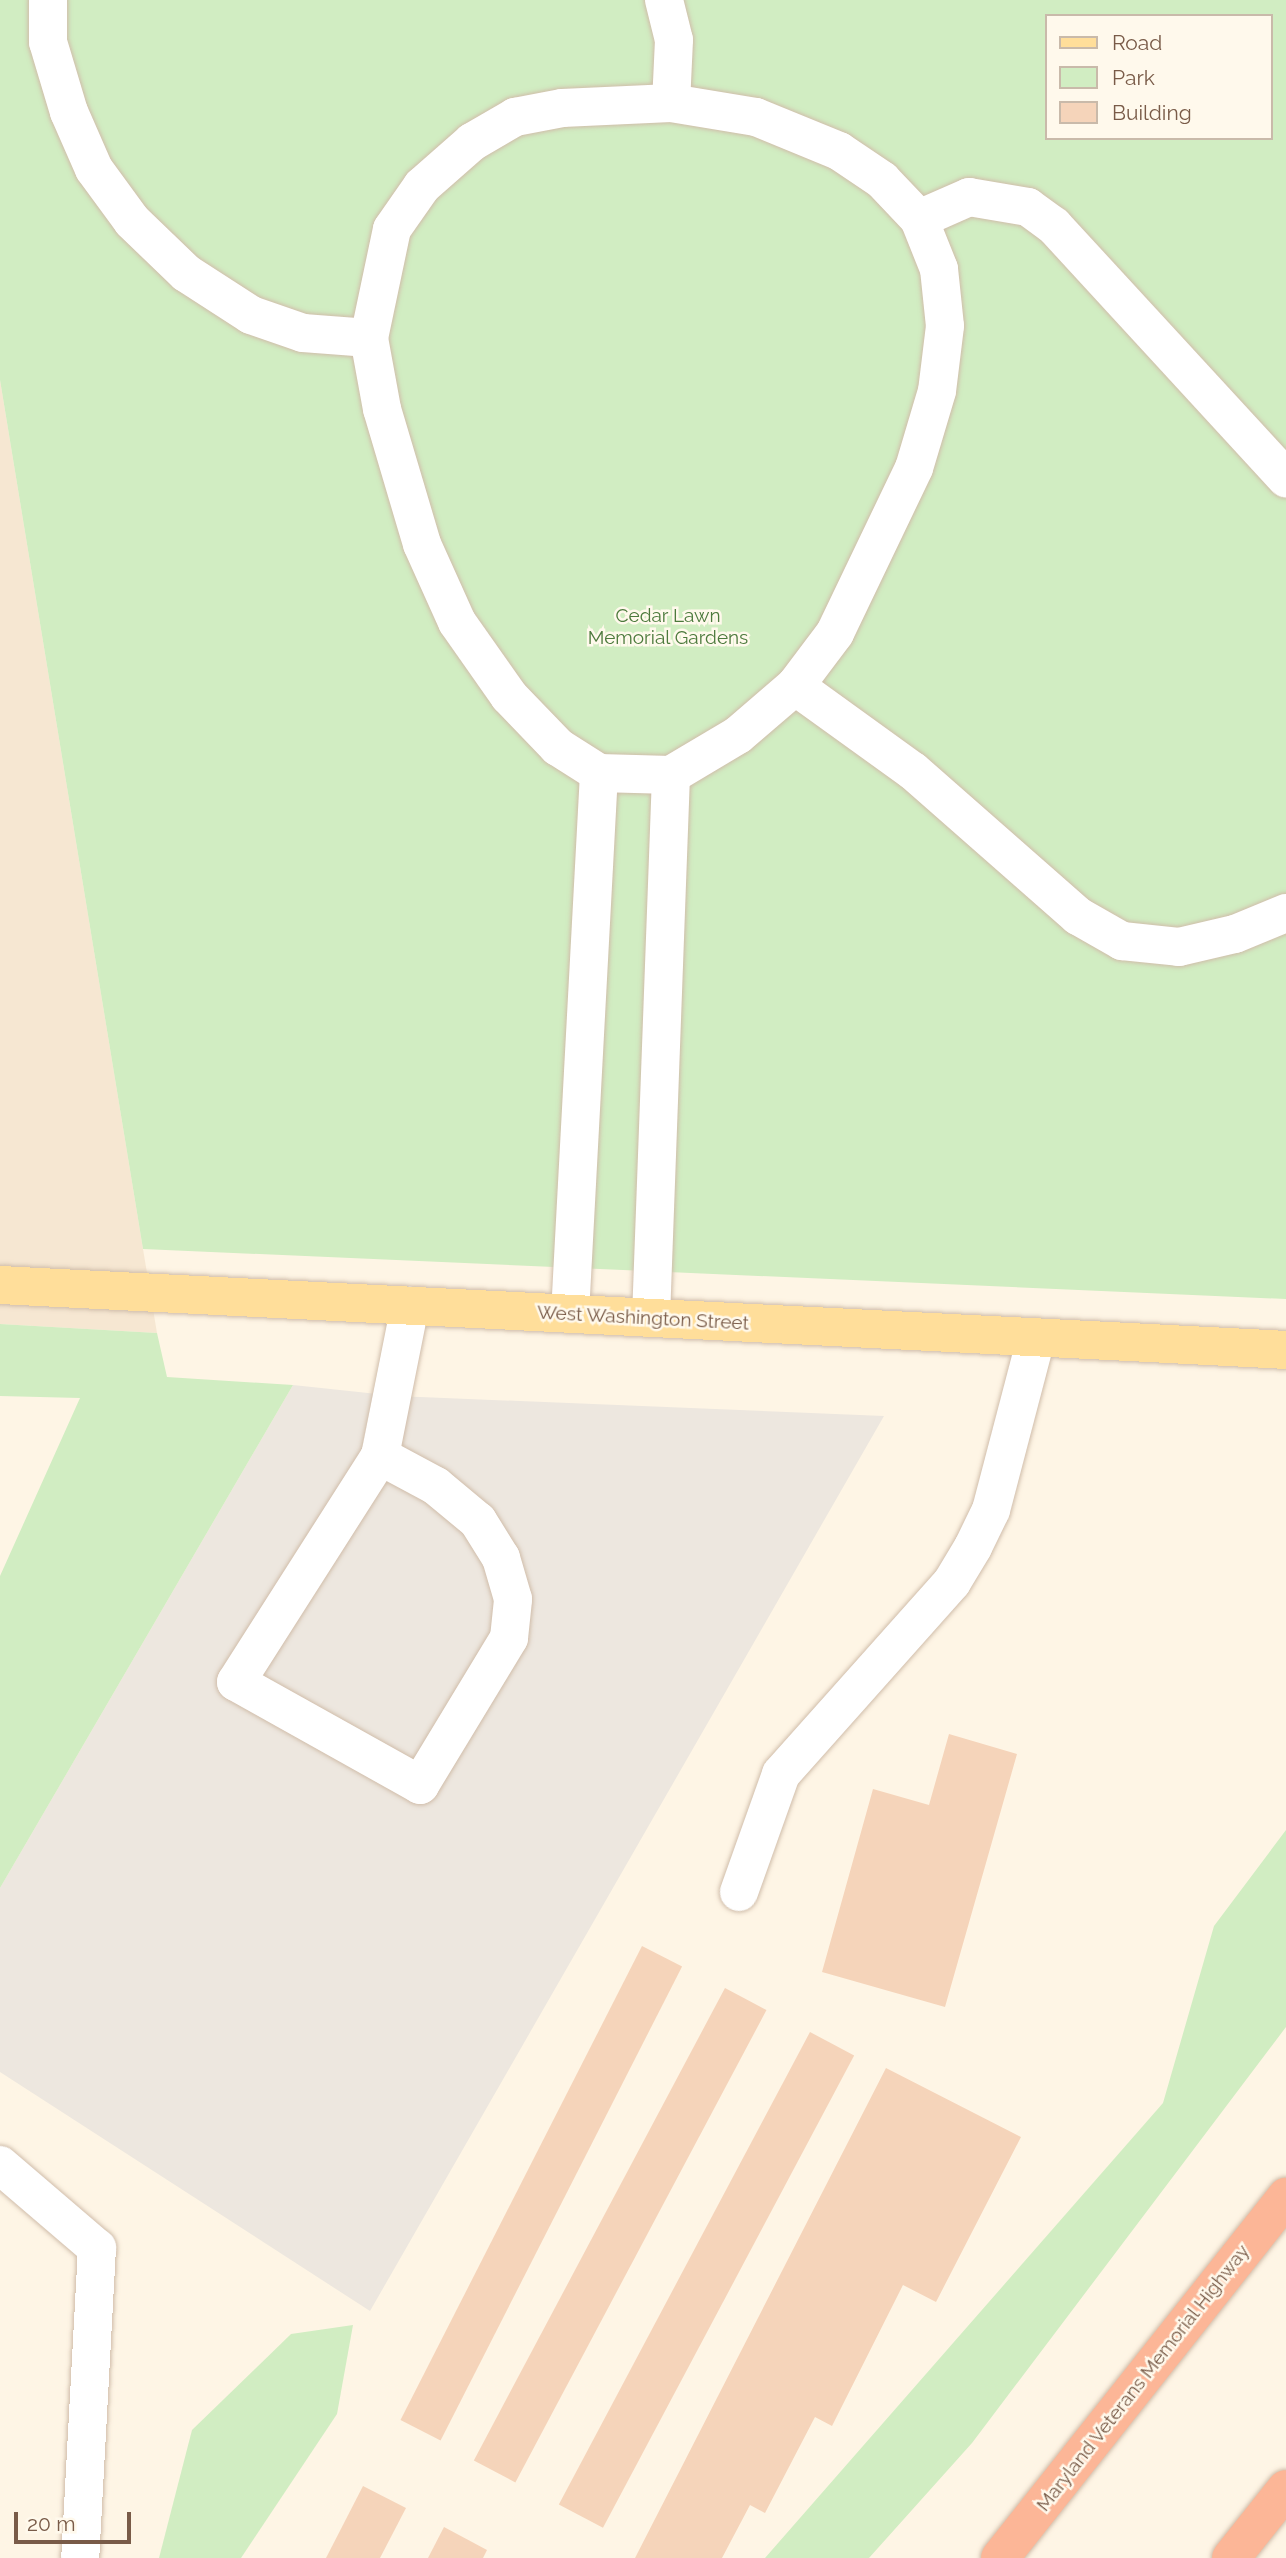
<!DOCTYPE html>
<style>
body{margin:0}
#map{position:relative;width:1286px;height:2558px;overflow:hidden;background:#fef5e5;font-family:Raleway,sans-serif}
div>[style]{position:absolute}
[style*='--x']{left:calc(var(--x)*1px);top:calc(var(--y)*1px);width:calc(var(--w)*1px);rotate:calc(var(--a)*1deg)}
.residential>*{inset:0;background:#f6e7d2}
.industrial>*{inset:0;background:#ede7df}
.green>*{inset:0;background:#d1edc2}
.building>*{inset:0;background:#f5d4ba;transform-origin:0 0}
.roads{filter:drop-shadow(0 0 2px #d0bdaa) drop-shadow(0 0 2px #d0bdaa)}
.minor>*{height:38px;margin:-19px;padding:0 19px;transform-origin:19px;border-radius:19px;background:#fff}
.major>*{height:38px;margin:-19px;padding:0 19px;transform-origin:19px;border-radius:19px;background:#ffde9a}
.highway>*{height:38px;margin:-19px;padding:0 19px;transform-origin:19px;border-radius:19px;background:#fcb697}
span{translate:-50% -50%;white-space:nowrap;text-align:center;line-height:1.15;-webkit-text-stroke:5px #fff9ec;paint-order:stroke}
.park-label{font-size:19px;color:#4c7a3c}
.street-label{font-size:19px;color:#795b48}
.legend{position:absolute;left:1045px;top:14px;width:228px;height:126px;box-sizing:border-box;background:#fff9ec;border:2px solid #c9baaa;margin:0;padding:9px 12px;list-style:none;font-size:21px;color:#795b48}
.legend li{display:flex;align-items:center;gap:14px;height:35px}
.legend b{width:35px;border:2px solid #c9baaa}
.scale{position:absolute;left:14px;top:2512px;width:117px;height:32px;box-sizing:border-box;border:4px solid #795b48;border-top:0;padding-left:9px;font-size:21px;line-height:24px;white-space:nowrap;color:#795b48;-webkit-text-stroke:5px #fff9ec;paint-order:stroke}
</style>
<div id="map">
<div class="residential">
<div style="clip-path:polygon(0 380px,143px 1249px,157px 1333px,0 1324px)"></div>
</div>
<div class="industrial">
<div style="clip-path:polygon(293px 1385px,396px 1396px,884px 1416px,370px 2311px,0 2072px,0 1888px)"></div>
</div>
<div class="green">
<div style="clip-path:polygon(evenodd,0 0,1286px 0,1286px 1299px,143px 1249px,0 380px,0 0,1046px 16px,1270px 16px,1270px 138px,1046px 138px,1046px 16px)"></div>
<div style="clip-path:polygon(0 1324px,157px 1333px,167px 1377px,293px 1385px,0 1888px,0 1576px,80px 1398px,0 1396px)"></div>
<div style="clip-path:polygon(1286px 1830px,1286px 2027px,972px 2443px,869px 2558px,765px 2558px,1163px 2103px,1214px 1926px)"></div>
<div style="clip-path:polygon(353px 2325px,337px 2414px,241px 2558px,159px 2558px,192px 2430px,291px 2334px)"></div>
</div>
<div class="building">
<div style="clip-path:polygon(949px 1734px,1017px 1754px,945px 2007px,822px 1972px,873px 1789px,929px 1805px)"></div>
<div style="left:642px;top:1946px;width:45px;height:532px;rotate:27deg"></div>
<div style="left:725px;top:1988px;width:47px;height:535px;rotate:28deg"></div>
<div style="left:810px;top:2032px;width:50px;height:535px;rotate:28deg"></div>
<div style="clip-path:polygon(886px 2068px,1021px 2137px,936px 2302px,903px 2285px,832px 2426px,815px 2417px,765px 2513px,750px 2505px,722px 2558px,635px 2558px)"></div>
<div style="clip-path:polygon(363px 2486px,406px 2508px,380px 2558px,326px 2558px)"></div>
<div style="clip-path:polygon(444px 2527px,487px 2550px,483px 2558px,428px 2558px)"></div>
</div>
<div class="roads">
<div class="minor">
<div style="--x:48;--y:0;--w:42;--a:90"></div>
<div style="--x:48;--y:42;--w:73;--a:73.3"></div>
<div style="--x:69;--y:112;--w:62;--a:66.3"></div>
<div style="--x:94;--y:169;--w:64;--a:53.8"></div>
<div style="--x:132;--y:221;--w:75;--a:43.9"></div>
<div style="--x:186;--y:273;--w:77;--a:32.9"></div>
<div style="--x:251;--y:315;--w:55;--a:19.1"></div>
<div style="--x:303;--y:333;--w:66;--a:4.3"></div>
<div style="--x:664;--y:0;--w:41;--a:76"></div>
<div style="--x:674;--y:40;--w:63;--a:92.7"></div>
<div style="--x:671;--y:103;--w:86;--a:9.4"></div>
<div style="--x:756;--y:117;--w:90;--a:22.3"></div>
<div style="--x:839;--y:151;--w:52;--a:34"></div>
<div style="--x:882;--y:180;--w:54;--a:46.5"></div>
<div style="--x:919;--y:219;--w:54;--a:68.2"></div>
<div style="--x:939;--y:269;--w:57;--a:84"></div>
<div style="--x:945;--y:326;--w:65;--a:97"></div>
<div style="--x:937;--y:391;--w:80;--a:106.6"></div>
<div style="--x:914;--y:468;--w:183;--a:115.6"></div>
<div style="--x:835;--y:633;--w:66;--a:127"></div>
<div style="--x:795;--y:686;--w:75;--a:139.3"></div>
<div style="--x:738;--y:735;--w:78;--a:149.2"></div>
<div style="--x:671;--y:775;--w:72;--a:-178.4"></div>
<div style="--x:599;--y:773;--w:49;--a:-147.6"></div>
<div style="--x:558;--y:747;--w:71;--a:-133.9"></div>
<div style="--x:509;--y:696;--w:90;--a:-125.1"></div>
<div style="--x:457;--y:622;--w:85;--a:-114.2"></div>
<div style="--x:422;--y:544;--w:141;--a:-106.5"></div>
<div style="--x:382;--y:409;--w:72;--a:-100.4"></div>
<div style="--x:369;--y:338;--w:111;--a:-78.1"></div>
<div style="--x:392;--y:229;--w:52;--a:-55.1"></div>
<div style="--x:422;--y:186;--w:67;--a:-41.3"></div>
<div style="--x:472;--y:142;--w:50;--a:-30.2"></div>
<div style="--x:515;--y:117;--w:48;--a:-10.8"></div>
<div style="--x:562;--y:108;--w:109;--a:-2.6"></div>
<div style="--x:919;--y:219;--w:55;--a:-23.7"></div>
<div style="--x:969;--y:197;--w:60;--a:9.6"></div>
<div style="--x:1028;--y:207;--w:32;--a:36"></div>
<div style="--x:1054;--y:226;--w:343;--a:47.4"></div>
<div style="--x:795;--y:686;--w:145;--a:35.8"></div>
<div style="--x:913;--y:771;--w:220;--a:41.3"></div>
<div style="--x:1078;--y:916;--w:51;--a:29.6"></div>
<div style="--x:1122;--y:941;--w:57;--a:6"></div>
<div style="--x:1179;--y:947;--w:57;--a:-13.1"></div>
<div style="--x:1235;--y:934;--w:55;--a:-22.4"></div>
<div style="--x:570;--y:1314;--w:542;--a:-86.93"></div>
<div style="--x:651;--y:1318;--w:543;--a:-87.89"></div>
<div style="--x:380;--y:1456;--w:268;--a:122.5"></div>
<div style="--x:236;--y:1682;--w:211;--a:29.2"></div>
<div style="--x:420;--y:1785;--w:172;--a:-58.8"></div>
<div style="--x:509;--y:1638;--w:39;--a:-84"></div>
<div style="--x:513;--y:1599;--w:43;--a:-106.3"></div>
<div style="--x:501;--y:1558;--w:44;--a:-121.9"></div>
<div style="--x:478;--y:1521;--w:55;--a:-140.2"></div>
<div style="--x:436;--y:1486;--w:64;--a:-151.8"></div>
<div style="--x:380;--y:1456;--w:153;--a:-78.7"></div>
<div style="--x:739;--y:1892;--w:125;--a:-70.4"></div>
<div style="--x:781;--y:1774;--w:257;--a:-48.3"></div>
<div style="--x:952;--y:1582;--w:41;--a:-59"></div>
<div style="--x:973;--y:1547;--w:41;--a:-64.1"></div>
<div style="--x:991;--y:1510;--w:178;--a:-75.3"></div>
<div style="--x:0;--y:2165;--w:128;--a:40.6"></div>
<div style="--x:97;--y:2248;--w:310;--a:93.1"></div>
</div>
<div class="major">
<div style="--x:0;--y:1285;--w:1288;--a:2.89"></div>
</div>
<div class="highway">
<div style="--x:1000;--y:2558;--w:461;--a:-51.6"></div>
<div style="--x:1231;--y:2558;--w:88;--a:-51.4"></div>
</div>
</div>
<div class="park-label">
<span style="left:668px;top:627px">Cedar Lawn<br>Memorial Gardens</span>
</div>
<div class="street-label">
<span style="left:643px;top:1318px;rotate:3deg">West Washington Street</span>
<span style="left:1143px;top:2378px;rotate:-52deg">Maryland Veterans Memorial Highway</span>
</div>
<ul class="legend">
<li><b style="height:9px;background:#ffde9a"></b>Road</li>
<li><b style="height:19px;background:#d1edc2"></b>Park</li>
<li><b style="height:19px;background:#f5d4ba"></b>Building</li>
</ul>
<div class="scale">20 m</div>
</div>
